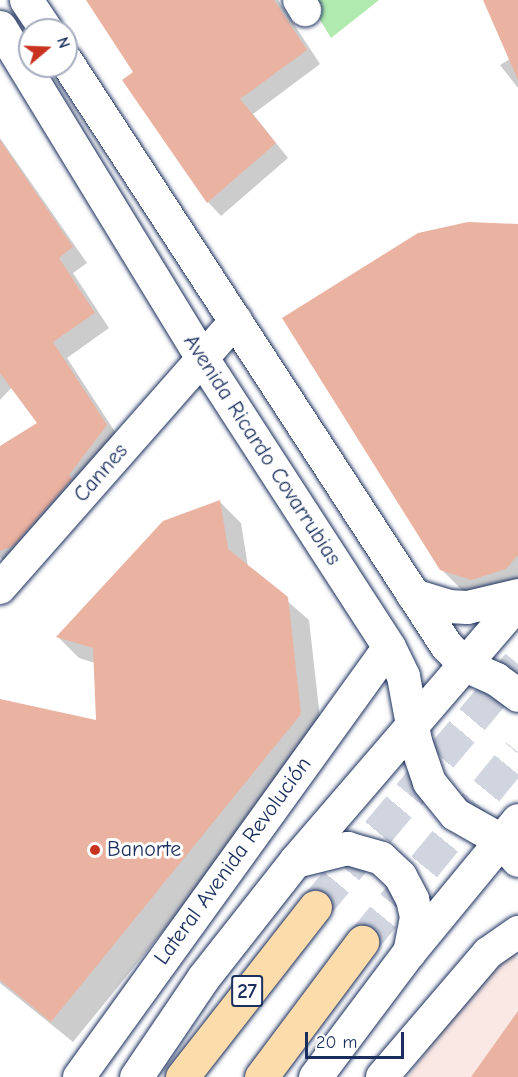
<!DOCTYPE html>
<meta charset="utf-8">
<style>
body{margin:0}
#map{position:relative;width:518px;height:1077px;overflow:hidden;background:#fff;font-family:"Comic Neue",sans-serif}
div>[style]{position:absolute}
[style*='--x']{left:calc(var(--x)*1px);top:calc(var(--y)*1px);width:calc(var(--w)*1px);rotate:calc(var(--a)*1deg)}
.built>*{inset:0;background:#f9e8e3}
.green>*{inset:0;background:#b0eaae}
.shadow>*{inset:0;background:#0003}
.building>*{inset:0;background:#eab2a1}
.primary-tunnel>*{height:33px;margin-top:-16.5px;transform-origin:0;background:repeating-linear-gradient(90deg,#d1d5df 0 33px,transparent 0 49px)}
.roads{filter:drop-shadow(0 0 2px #1b2f5e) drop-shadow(0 0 2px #1b2f5e)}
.street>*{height:32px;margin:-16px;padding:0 16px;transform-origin:16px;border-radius:16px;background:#fff}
.secondary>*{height:33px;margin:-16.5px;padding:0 16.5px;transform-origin:16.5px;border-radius:16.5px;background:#fff}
.primary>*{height:33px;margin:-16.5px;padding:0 16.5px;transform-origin:16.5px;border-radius:16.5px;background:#fddcac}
.dots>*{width:16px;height:16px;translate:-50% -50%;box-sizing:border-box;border:3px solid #fff;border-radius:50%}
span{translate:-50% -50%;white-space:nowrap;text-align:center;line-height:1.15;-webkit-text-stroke:6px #fff;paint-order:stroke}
.shield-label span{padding:2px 4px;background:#fff;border:2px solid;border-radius:4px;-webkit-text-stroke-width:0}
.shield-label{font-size:21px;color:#1b2f5e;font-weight:700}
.street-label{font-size:22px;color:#1b2f5e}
.poi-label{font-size:22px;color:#1b2f5e}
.left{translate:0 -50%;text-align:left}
.north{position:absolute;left:18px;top:18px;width:60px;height:60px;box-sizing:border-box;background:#fff;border:2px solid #a4acbf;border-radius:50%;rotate:71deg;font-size:16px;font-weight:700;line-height:24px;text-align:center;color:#1b2f5e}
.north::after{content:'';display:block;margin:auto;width:21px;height:27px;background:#c8321e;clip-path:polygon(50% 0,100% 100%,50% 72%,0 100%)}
.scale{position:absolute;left:305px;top:1032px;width:99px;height:27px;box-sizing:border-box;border:3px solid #1b2f5e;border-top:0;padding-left:8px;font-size:18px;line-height:21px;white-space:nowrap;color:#1b2f5e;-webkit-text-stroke:4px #fff;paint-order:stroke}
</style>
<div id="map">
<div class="built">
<div style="clip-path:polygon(503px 944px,518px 959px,518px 1077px,408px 1077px)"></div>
</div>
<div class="green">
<div style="clip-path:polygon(308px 0,379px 0,331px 38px)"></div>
</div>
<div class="shadow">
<div style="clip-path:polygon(88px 0,278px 0,320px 64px,253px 114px,288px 158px,221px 216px,208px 202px,135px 72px)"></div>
<div style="clip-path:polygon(484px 0,518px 0,518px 88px,500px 65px,510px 59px)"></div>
<div style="clip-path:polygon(0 138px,87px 263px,73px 273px,109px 328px,67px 358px,121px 441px,6px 563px,0 557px,0 448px,39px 424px,12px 387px,0 400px)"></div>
<div style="clip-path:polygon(518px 226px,518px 593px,464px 592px,442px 570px)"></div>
<div style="clip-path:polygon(219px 501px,241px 523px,248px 567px,309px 620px,322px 736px,73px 1042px,0 983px,0 701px,97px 722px,95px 663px,79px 658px,58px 637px)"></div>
</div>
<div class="building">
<div style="clip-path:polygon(86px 0,274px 0,307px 50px,240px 99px,276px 143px,207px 203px,122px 80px,133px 72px)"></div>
<div style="clip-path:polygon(483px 0,518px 0,518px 80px)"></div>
<div style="clip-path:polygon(0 140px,73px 247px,59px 258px,95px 313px,53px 342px,107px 425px,69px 475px,72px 479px,13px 546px,0 551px,0 446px,37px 423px,0 373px)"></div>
<div style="clip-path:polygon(468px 222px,518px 224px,518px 555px,506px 569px,471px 580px,440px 570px,282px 318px,418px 233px)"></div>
<div style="clip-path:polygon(220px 500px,228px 549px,288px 597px,301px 714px,51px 1022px,0 980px,0 699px,96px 720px,93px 648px,56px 637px,163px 521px)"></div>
<div style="clip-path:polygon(518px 1011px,518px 1077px,471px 1077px)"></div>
</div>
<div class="primary-tunnel">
<div style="--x:315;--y:907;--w:317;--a:-50.1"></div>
<div style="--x:362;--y:942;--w:246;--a:-50.6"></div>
</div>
<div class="roads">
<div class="street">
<div style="--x:299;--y:0;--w:12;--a:59"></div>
<div style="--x:0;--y:588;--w:357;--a:-48.6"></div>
<div style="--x:499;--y:839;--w:29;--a:49"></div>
<div style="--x:79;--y:1077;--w:530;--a:-54.21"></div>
<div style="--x:382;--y:1077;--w:163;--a:-49.5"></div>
<div style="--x:488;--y:953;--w:37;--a:-35"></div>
</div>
<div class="secondary">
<div style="--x:26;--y:0;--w:36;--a:56"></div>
<div style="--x:0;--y:27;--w:388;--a:58.6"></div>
<div style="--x:202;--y:358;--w:344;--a:57.1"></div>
<div style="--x:389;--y:647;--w:32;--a:64"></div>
<div style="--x:403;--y:676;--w:66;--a:79.5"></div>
<div style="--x:415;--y:741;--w:43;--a:71.1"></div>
<div style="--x:429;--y:782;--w:41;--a:50.9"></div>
<div style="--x:455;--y:814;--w:51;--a:29.6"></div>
<div style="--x:66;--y:61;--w:697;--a:56.95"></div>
<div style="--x:446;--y:645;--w:28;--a:46"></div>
<div style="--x:465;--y:665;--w:34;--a:24"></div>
<div style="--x:496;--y:679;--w:27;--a:36"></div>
<div style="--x:413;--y:595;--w:37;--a:17"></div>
<div style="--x:448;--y:606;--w:19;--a:3"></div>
<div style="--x:467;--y:607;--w:52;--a:-13.2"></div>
<div style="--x:295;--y:861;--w:54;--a:-14"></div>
<div style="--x:347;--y:848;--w:35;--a:16"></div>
<div style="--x:381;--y:858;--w:26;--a:43"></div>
<div style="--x:400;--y:876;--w:26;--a:62"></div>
<div style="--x:412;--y:899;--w:18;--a:77"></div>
<div style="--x:416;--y:917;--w:36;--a:101"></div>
<div style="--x:136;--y:1077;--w:120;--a:-55.9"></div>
<div style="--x:203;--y:978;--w:149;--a:-51.8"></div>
<div style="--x:295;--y:861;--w:342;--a:-49.3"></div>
<div style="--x:315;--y:1077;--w:156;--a:-53.1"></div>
<div style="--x:409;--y:952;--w:171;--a:-50.5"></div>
</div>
<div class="primary">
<div style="--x:182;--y:1077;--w:216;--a:-52"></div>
<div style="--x:261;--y:1077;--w:169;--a:-53.2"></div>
</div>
</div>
<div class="dots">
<div style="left:95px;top:850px;background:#c8321e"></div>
</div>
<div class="shield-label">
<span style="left:247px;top:991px">27</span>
</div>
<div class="street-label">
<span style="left:262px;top:450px;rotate:57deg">Avenida Ricardo Covarrubias</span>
<span style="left:101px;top:473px;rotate:-49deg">Cannes</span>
<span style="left:233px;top:861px;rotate:-54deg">Lateral Avenida Revolución</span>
</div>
<div class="poi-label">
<span class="left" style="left:107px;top:850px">Banorte</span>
</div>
<div class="north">N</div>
<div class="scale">20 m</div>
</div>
